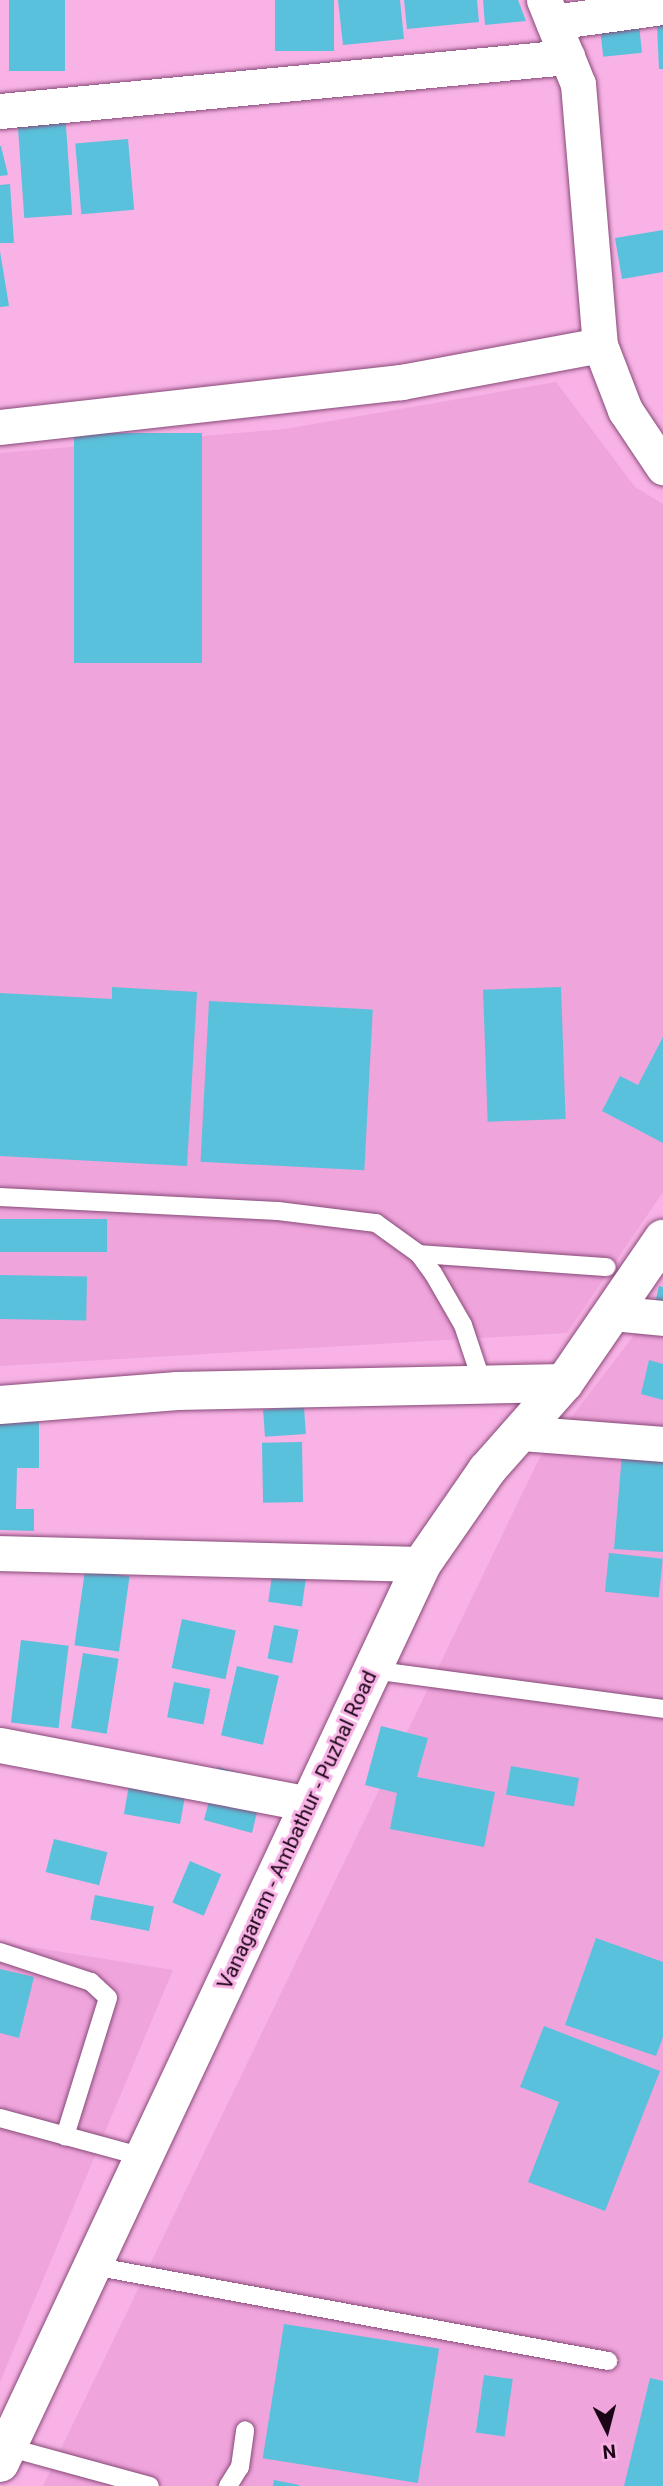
<!DOCTYPE html>
<style>
body{margin:0}
#map{position:relative;width:663px;height:2486px;overflow:hidden;background:#f8b2e5;font-family:Roboto,sans-serif}
div>[style]{position:absolute}
[style*='--x']{left:calc(var(--x)*1px);top:calc(var(--y)*1px);width:calc(var(--w)*1px);rotate:calc(var(--a)*1deg)}
.built>*{inset:0;background:#efa4db}
.building>*{inset:0;background:#59c1db;transform-origin:0 0}
.roads{filter:drop-shadow(0 0 2px #874a78) drop-shadow(0 0 2px #874a78)}
.lane>*{height:18px;margin:-9px;padding:0 9px;transform-origin:9px;border-radius:9px;background:#fff}
.street>*{height:35px;margin:-17.5px;padding:0 17.5px;transform-origin:17.5px;border-radius:17.5px;background:#fff}
.secondary>*{height:38px;margin:-19px;padding:0 19px;transform-origin:19px;border-radius:19px;background:#fff}
.primary>*{height:38px;margin:-19px;padding:0 19px;transform-origin:19px;border-radius:19px;background:#fff}
span{translate:-50% -50%;white-space:nowrap;text-align:center;line-height:1.15;-webkit-text-stroke:6px #f8b2e5;paint-order:stroke}
.street-label{font-size:21px;color:#1b0416}
.north{position:absolute;left:572px;top:2395px;width:70px;height:70px;-webkit-text-stroke:5px #f8b2e5;paint-order:stroke;rotate:174deg;font-size:19px;font-weight:700;line-height:28px;text-align:center;color:#1b0416}
.north::after{content:'';display:block;margin:auto;width:24px;height:32px;background:#1b0416;clip-path:polygon(50% 0,100% 100%,50% 72%,0 100%)}
</style>
<div id="map">
<div class="built">
<div style="clip-path:polygon(556px 382px,635px 487px,663px 504px,663px 1192px,567px 1333px,0 1366px,0 453px,285px 429px)"></div>
<div style="clip-path:polygon(663px 1297px,663px 2486px,43px 2486px,538px 1461px)"></div>
<div style="clip-path:polygon(0 1942px,173px 1970px,0 2382px)"></div>
</div>
<div class="building">
<div style="left:9px;top:0;width:56px;height:71px"></div>
<div style="left:275px;top:0;width:59px;height:51px"></div>
<div style="clip-path:polygon(338px 0,400px 0,404px 39px,343px 45px)"></div>
<div style="clip-path:polygon(404px 0,477px 0,479px 22px,407px 29px)"></div>
<div style="clip-path:polygon(483px 0,518px 0,526px 21px,485px 25px)"></div>
<div style="clip-path:polygon(663px 5px,663px 69px,659px 69px,656px 6px)"></div>
<div style="left:638px;top:15px;width:38px;height:39px;rotate:84deg"></div>
<div style="left:65px;top:112px;width:103px;height:48px;rotate:86deg"></div>
<div style="left:128px;top:139px;width:71px;height:53px;rotate:85deg"></div>
<div style="clip-path:polygon(0 146px,1px 146px,8px 175px,0 176px)"></div>
<div style="clip-path:polygon(10px 184px,14px 243px,0 243px,0 185px)"></div>
<div style="clip-path:polygon(663px 230px,663px 272px,622px 279px,615px 238px)"></div>
<div style="clip-path:polygon(0 251px,9px 306px,0 307px)"></div>
<div style="left:202px;top:433px;width:230px;height:128px;rotate:90deg"></div>
<div style="clip-path:polygon(112px 987px,197px 992px,187px 1166px,0 1156px,0 993px,112px 999px)"></div>
<div style="left:561px;top:987px;width:132px;height:78px;rotate:88deg"></div>
<div style="left:209px;top:1001px;width:164px;height:161px;rotate:3deg"></div>
<div style="clip-path:polygon(663px 1037px,663px 1143px,602px 1111px,620px 1076px,638px 1085px)"></div>
<div style="left:0;top:1219px;width:107px;height:33px"></div>
<div style="left:0;top:1275px;width:87px;height:44px;rotate:1deg"></div>
<div style="clip-path:polygon(659px 1286px,663px 1287px,663px 1319px,652px 1316px)"></div>
<div style="clip-path:polygon(649px 1360px,663px 1364px,663px 1400px,641px 1394px)"></div>
<div style="left:304px;top:1407px;width:27px;height:41px;rotate:86deg"></div>
<div style="clip-path:polygon(0 1422px,39px 1422px,39px 1468px,17px 1468px,16px 1509px,34px 1509px,34px 1531px,0 1530px)"></div>
<div style="left:302px;top:1442px;width:60px;height:40px;rotate:89deg"></div>
<div style="clip-path:polygon(623px 1443px,663px 1446px,663px 1552px,614px 1549px)"></div>
<div style="left:609px;top:1553px;width:54px;height:39px;rotate:6deg"></div>
<div style="left:273px;top:1568px;width:34px;height:34px;rotate:8deg"></div>
<div style="left:85px;top:1570px;width:45px;height:76px;rotate:8deg"></div>
<div style="left:182px;top:1619px;width:55px;height:50px;rotate:12deg"></div>
<div style="left:274px;top:1625px;width:25px;height:34px;rotate:11deg"></div>
<div style="left:21px;top:1640px;width:48px;height:83px;rotate:7deg"></div>
<div style="left:83px;top:1653px;width:36px;height:76px;rotate:9deg"></div>
<div style="left:237px;top:1666px;width:43px;height:71px;rotate:13deg"></div>
<div style="left:174px;top:1682px;width:37px;height:36px;rotate:11deg"></div>
<div style="clip-path:polygon(381px 1726px,428px 1738px,417px 1777px,495px 1792px,484px 1847px,390px 1829px,397px 1793px,365px 1785px)"></div>
<div style="left:134px;top:1757px;width:57px;height:58px;rotate:10deg"></div>
<div style="left:511px;top:1766px;width:69px;height:29px;rotate:10deg"></div>
<div style="clip-path:polygon(218px 1767px,246px 1775px,259px 1804px,252px 1833px,204px 1820px)"></div>
<div style="left:54px;top:1839px;width:55px;height:34px;rotate:14deg"></div>
<div style="left:190px;top:1861px;width:34px;height:45px;rotate:23deg"></div>
<div style="left:95px;top:1895px;width:60px;height:25px;rotate:11deg"></div>
<div style="clip-path:polygon(596px 1938px,663px 1962px,663px 2037px,656px 2056px,565px 2025px)"></div>
<div style="clip-path:polygon(0 1969px,34px 1977px,19px 2038px,0 2033px)"></div>
<div style="clip-path:polygon(544px 2026px,660px 2071px,605px 2211px,528px 2182px,559px 2102px,520px 2087px)"></div>
<div style="left:284px;top:2324px;width:157px;height:136px;rotate:9deg"></div>
<div style="left:484px;top:2375px;width:29px;height:58px;rotate:8deg"></div>
<div style="clip-path:polygon(650px 2378px,663px 2381px,663px 2486px,624px 2486px)"></div>
<div style="clip-path:polygon(274px 2480px,299px 2485px,299px 2486px,273px 2486px)"></div>
</div>
<div class="roads">
<div class="lane">
<div style="--x:0;--y:1197;--w:278;--a:2.9"></div>
<div style="--x:278;--y:1211;--w:99;--a:7"></div>
<div style="--x:376;--y:1223;--w:53;--a:35.8"></div>
<div style="--x:419;--y:1254;--w:24;--a:54"></div>
<div style="--x:433;--y:1273;--w:60;--a:60"></div>
<div style="--x:463;--y:1325;--w:63;--a:71.6"></div>
<div style="--x:419;--y:1254;--w:188;--a:4"></div>
<div style="--x:372;--y:1670;--w:294;--a:7.6"></div>
<div style="--x:0;--y:1952;--w:96;--a:18.2"></div>
<div style="--x:91;--y:1982;--w:23;--a:43"></div>
<div style="--x:108;--y:1998;--w:145;--a:107.3"></div>
<div style="--x:0;--y:2118;--w:149;--a:15.2"></div>
<div style="--x:93;--y:2266;--w:524;--a:10.45"></div>
<div style="--x:7;--y:2447;--w:148;--a:15.3"></div>
<div style="--x:228;--y:2486;--w:22;--a:-58"></div>
<div style="--x:240;--y:2467;--w:37;--a:-82"></div>
</div>
<div class="street">
<div style="--x:544;--y:0;--w:91;--a:68"></div>
<div style="--x:578;--y:84;--w:262;--a:85.2"></div>
<div style="--x:600;--y:345;--w:70;--a:69"></div>
<div style="--x:625;--y:410;--w:69;--a:56.3"></div>
<div style="--x:553;--y:22;--w:111;--a:-7.8"></div>
<div style="--x:0;--y:111;--w:570;--a:-5.44"></div>
<div style="--x:0;--y:427;--w:404;--a:-6.4"></div>
<div style="--x:401;--y:382;--w:202;--a:-10.5"></div>
<div style="--x:612;--y:1313;--w:51;--a:5.6"></div>
<div style="--x:520;--y:1433;--w:143;--a:4.4"></div>
<div style="--x:0;--y:1553;--w:422;--a:1.5"></div>
<div style="--x:0;--y:1745;--w:315;--a:10.8"></div>
</div>
<div class="secondary">
<div style="--x:0;--y:1405;--w:178;--a:-4.5"></div>
<div style="--x:177;--y:1391;--w:387;--a:-1.2"></div>
</div>
<div class="primary">
<div style="--x:0;--y:2463;--w:993;--a:-64.85"></div>
<div style="--x:422;--y:1564;--w:114;--a:-55.3"></div>
<div style="--x:487;--y:1470;--w:116;--a:-48.5"></div>
<div style="--x:564;--y:1383;--w:175;--a:-55.5"></div>
</div>
</div>
<div class="street-label">
<span style="left:297px;top:1830px;rotate:-65deg">Vanagaram - Ambathur - Puzhal Road</span>
</div>
<div class="north">N</div>
</div>
